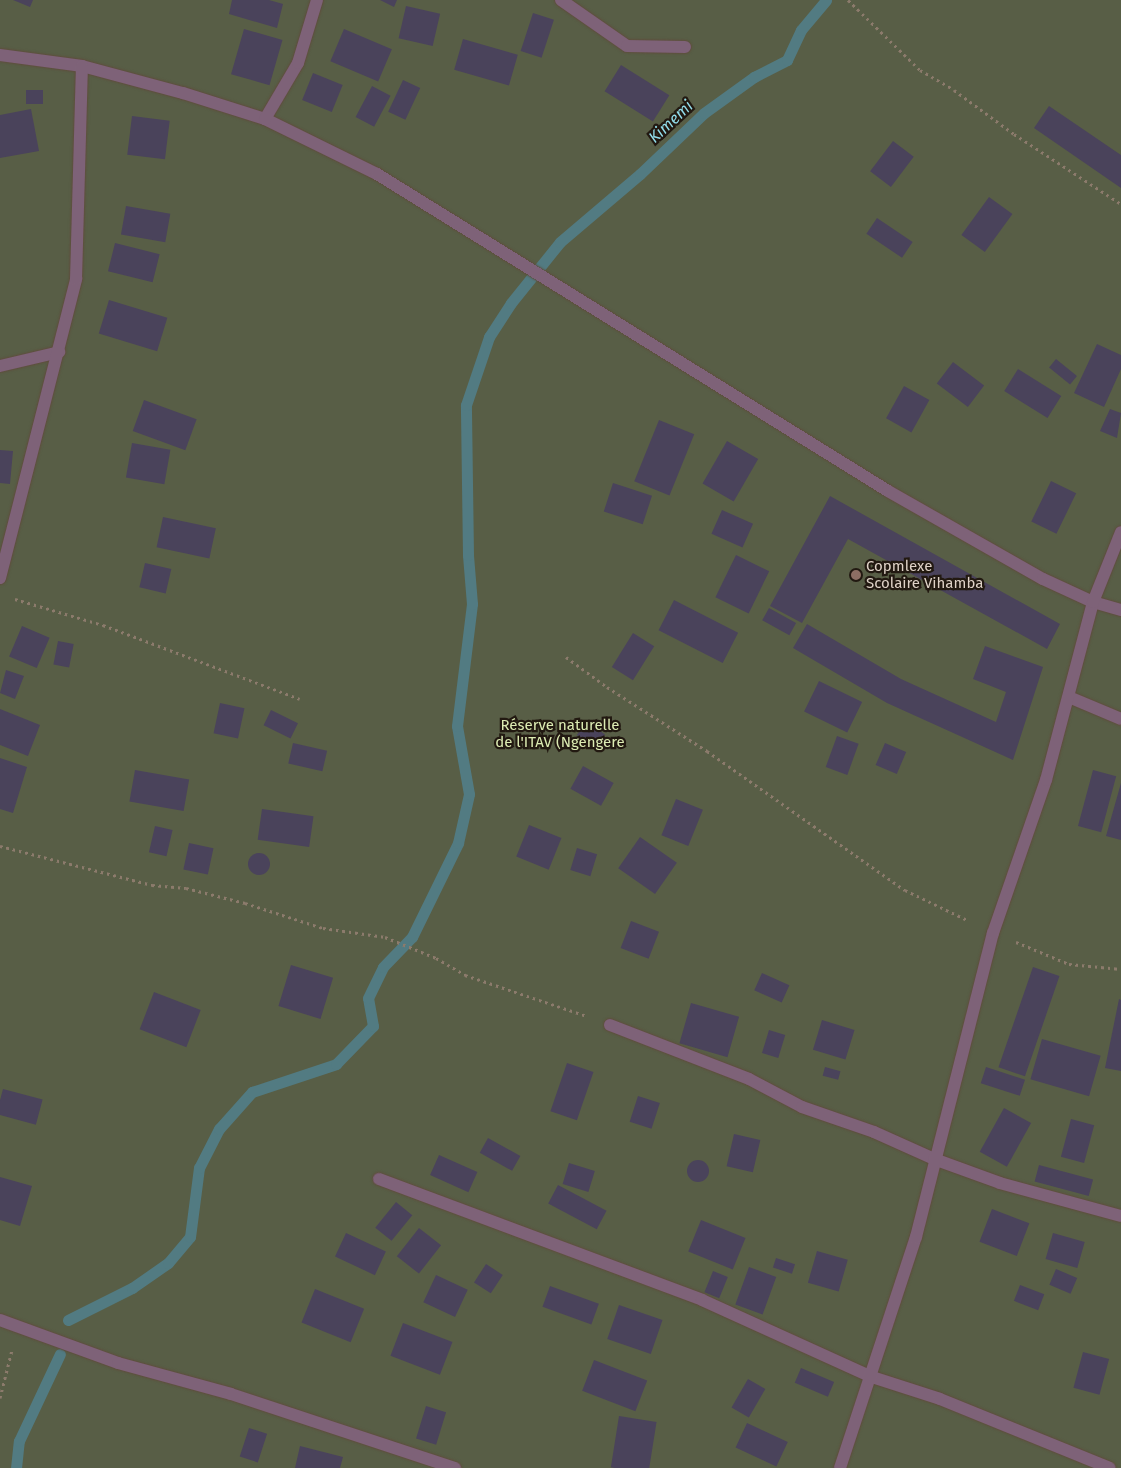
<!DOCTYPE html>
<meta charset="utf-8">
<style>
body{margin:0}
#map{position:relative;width:1121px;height:1468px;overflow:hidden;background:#432f1d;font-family:"Fira Sans",sans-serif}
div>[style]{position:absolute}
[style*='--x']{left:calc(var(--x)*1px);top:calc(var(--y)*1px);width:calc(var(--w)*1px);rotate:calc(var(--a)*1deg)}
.green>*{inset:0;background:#585e46;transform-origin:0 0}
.stream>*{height:11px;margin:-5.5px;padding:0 5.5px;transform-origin:5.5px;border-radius:5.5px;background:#527b82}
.building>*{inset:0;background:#4a435b;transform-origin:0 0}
.round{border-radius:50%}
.path>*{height:3px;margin-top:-1.5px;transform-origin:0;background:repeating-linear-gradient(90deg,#8c7b6c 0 2.5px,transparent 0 6.5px)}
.roads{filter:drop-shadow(0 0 1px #5f4c3c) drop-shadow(0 0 1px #5f4c3c)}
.minor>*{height:12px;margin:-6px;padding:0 6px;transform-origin:6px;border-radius:6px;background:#7e6278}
.dots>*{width:14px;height:14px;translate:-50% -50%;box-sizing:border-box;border:2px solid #221911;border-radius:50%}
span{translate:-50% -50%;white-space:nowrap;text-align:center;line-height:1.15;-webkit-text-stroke:4.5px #221911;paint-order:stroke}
.poi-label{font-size:15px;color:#dfd2c7}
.left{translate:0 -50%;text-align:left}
.park-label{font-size:15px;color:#ddecb3}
.water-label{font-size:16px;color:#92ddea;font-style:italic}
</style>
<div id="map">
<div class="green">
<div style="left:0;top:0;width:1121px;height:1468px"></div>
</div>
<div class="stream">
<div style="--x:68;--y:1320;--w:72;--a:-26.6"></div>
<div style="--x:132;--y:1288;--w:44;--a:-34.8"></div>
<div style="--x:168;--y:1263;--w:34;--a:-50"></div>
<div style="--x:190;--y:1237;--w:70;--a:-82.6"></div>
<div style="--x:199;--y:1168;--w:44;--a:-62.9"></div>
<div style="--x:219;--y:1129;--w:50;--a:-48.3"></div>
<div style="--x:252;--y:1092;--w:89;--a:-18.4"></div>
<div style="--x:336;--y:1064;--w:53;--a:-45.8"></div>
<div style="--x:373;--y:1026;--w:28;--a:-100"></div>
<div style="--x:368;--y:998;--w:34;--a:-64"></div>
<div style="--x:383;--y:967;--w:42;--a:-46"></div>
<div style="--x:412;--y:937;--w:105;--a:-63.9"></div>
<div style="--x:458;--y:843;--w:50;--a:-77.3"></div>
<div style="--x:469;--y:794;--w:69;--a:-100"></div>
<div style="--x:457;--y:726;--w:123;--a:-83"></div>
<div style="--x:472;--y:604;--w:49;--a:-94.7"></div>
<div style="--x:468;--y:555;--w:150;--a:-90.8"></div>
<div style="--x:466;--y:405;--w:72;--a:-71.3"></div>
<div style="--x:489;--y:337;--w:40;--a:-57.1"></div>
<div style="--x:511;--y:303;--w:78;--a:-51.2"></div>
<div style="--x:560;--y:242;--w:105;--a:-40.4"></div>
<div style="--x:640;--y:174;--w:88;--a:-43.6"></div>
<div style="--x:704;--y:113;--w:62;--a:-35.8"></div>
<div style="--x:754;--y:77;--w:37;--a:-27"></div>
<div style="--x:787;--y:60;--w:33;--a:-65"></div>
<div style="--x:801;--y:30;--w:39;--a:-50"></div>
<div style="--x:16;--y:1468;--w:27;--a:-84"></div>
<div style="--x:19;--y:1441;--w:96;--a:-64.8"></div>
</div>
<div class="building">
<div style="clip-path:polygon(13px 0,33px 0,30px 7px)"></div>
<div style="clip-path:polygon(232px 0,269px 0,283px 4px,277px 28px,229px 14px)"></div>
<div style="clip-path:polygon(380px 0,397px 0,394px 7px)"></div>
<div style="left:406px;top:6px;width:35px;height:33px;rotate:13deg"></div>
<div style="left:533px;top:13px;width:22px;height:40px;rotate:18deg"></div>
<div style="left:244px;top:29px;width:40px;height:47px;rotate:16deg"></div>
<div style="left:344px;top:29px;width:52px;height:35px;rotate:23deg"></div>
<div style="left:463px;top:39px;width:57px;height:32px;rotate:16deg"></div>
<div style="left:621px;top:65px;width:57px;height:31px;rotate:32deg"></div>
<div style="left:313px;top:73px;width:32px;height:29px;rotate:22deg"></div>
<div style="left:403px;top:80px;width:19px;height:35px;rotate:25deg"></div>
<div style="left:372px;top:86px;width:21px;height:35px;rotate:28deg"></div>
<div style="left:26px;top:90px;width:17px;height:14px"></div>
<div style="clip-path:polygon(1049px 106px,1121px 155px,1121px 188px,1034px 128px)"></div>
<div style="clip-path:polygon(31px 109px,39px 151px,0 158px,0 115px)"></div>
<div style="left:132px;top:116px;width:38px;height:39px;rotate:7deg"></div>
<div style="left:893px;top:141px;width:26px;height:38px;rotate:37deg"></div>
<div style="left:989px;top:197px;width:29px;height:47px;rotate:36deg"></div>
<div style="left:126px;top:206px;width:45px;height:29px;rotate:10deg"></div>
<div style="left:877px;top:218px;width:43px;height:19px;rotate:34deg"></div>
<div style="left:115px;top:243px;width:46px;height:29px;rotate:14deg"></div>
<div style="left:109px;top:300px;width:61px;height:35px;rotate:17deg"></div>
<div style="clip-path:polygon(1097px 344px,1121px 355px,1121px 369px,1104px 407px,1074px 393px)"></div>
<div style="left:1056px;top:359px;width:27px;height:11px;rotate:39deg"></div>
<div style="left:953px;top:362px;width:39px;height:27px;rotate:37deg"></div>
<div style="left:1018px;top:369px;width:51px;height:26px;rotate:32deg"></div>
<div style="left:904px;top:386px;width:29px;height:37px;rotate:29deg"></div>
<div style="left:144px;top:400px;width:56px;height:33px;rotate:20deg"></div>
<div style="clip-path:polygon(1110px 409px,1121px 413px,1117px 438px,1100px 431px)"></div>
<div style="left:659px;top:420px;width:38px;height:66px;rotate:22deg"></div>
<div style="left:727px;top:441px;width:36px;height:49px;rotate:30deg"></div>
<div style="left:132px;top:443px;width:39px;height:35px;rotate:10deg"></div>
<div style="clip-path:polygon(0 450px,13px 451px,10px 484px,0 483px)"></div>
<div style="left:1051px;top:481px;width:28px;height:45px;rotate:26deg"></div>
<div style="left:613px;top:483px;width:41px;height:30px;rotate:18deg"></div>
<div style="clip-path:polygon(830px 496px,1060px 624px,1047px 649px,848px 539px,802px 623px,770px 606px)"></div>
<div style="left:722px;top:510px;width:34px;height:26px;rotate:24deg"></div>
<div style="left:163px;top:517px;width:54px;height:31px;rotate:12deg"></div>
<div style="left:736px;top:555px;width:37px;height:47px;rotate:26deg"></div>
<div style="left:145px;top:563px;width:27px;height:25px;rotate:13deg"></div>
<div style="left:674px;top:600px;width:72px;height:34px;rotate:27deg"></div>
<div style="left:769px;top:608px;width:31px;height:14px;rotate:29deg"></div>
<div style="clip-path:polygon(807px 624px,901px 679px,996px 722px,1006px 692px,973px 679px,985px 646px,1043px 667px,1013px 760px,887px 703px,793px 648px)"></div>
<div style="left:22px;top:626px;width:30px;height:33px;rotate:23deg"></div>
<div style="left:633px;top:633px;width:25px;height:40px;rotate:32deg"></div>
<div style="left:58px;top:641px;width:16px;height:24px;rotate:11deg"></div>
<div style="clip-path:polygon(6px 670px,24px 676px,15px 699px,0 693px)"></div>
<div style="left:819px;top:681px;width:48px;height:34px;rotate:26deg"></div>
<div style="left:220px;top:703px;width:25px;height:31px;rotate:12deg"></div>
<div style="clip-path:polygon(0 709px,40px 725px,28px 756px,0 745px)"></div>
<div style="left:271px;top:710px;width:30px;height:17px;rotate:26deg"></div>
<div style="left:588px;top:721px;width:22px;height:18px;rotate:39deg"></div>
<div style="left:837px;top:736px;width:23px;height:33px;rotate:20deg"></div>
<div style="left:293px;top:743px;width:35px;height:21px;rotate:13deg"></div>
<div style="left:885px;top:743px;width:23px;height:24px;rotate:23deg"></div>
<div style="clip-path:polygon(0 758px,27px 767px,13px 813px,0 809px)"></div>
<div style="left:583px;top:766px;width:35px;height:26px;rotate:29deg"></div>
<div style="left:135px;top:770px;width:55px;height:32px;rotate:10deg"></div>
<div style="left:1093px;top:770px;width:24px;height:58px;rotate:15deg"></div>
<div style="clip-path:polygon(1121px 783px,1121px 840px,1106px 836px)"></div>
<div style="left:676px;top:799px;width:29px;height:39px;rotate:22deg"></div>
<div style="left:262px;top:809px;width:52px;height:31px;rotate:8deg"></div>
<div style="left:529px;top:825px;width:35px;height:34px;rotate:22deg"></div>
<div style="left:155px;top:826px;width:18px;height:27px;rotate:13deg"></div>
<div style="left:640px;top:837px;width:45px;height:38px;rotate:35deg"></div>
<div style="left:189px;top:843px;width:25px;height:27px;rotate:12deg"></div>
<div style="left:577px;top:848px;width:21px;height:23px;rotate:17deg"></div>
<div class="round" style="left:248px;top:853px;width:22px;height:22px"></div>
<div style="left:631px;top:921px;width:30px;height:29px;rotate:21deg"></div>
<div style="left:291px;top:965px;width:44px;height:43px;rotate:17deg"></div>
<div style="left:1033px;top:967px;width:28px;height:106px;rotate:19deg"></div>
<div style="left:762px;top:973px;width:30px;height:19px;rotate:24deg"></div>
<div style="left:154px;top:992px;width:50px;height:40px;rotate:21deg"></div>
<div style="clip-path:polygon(1119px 999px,1121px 1000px,1121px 1071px,1105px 1068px)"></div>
<div style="left:691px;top:1003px;width:50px;height:42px;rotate:16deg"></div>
<div style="left:822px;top:1020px;width:34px;height:31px;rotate:17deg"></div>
<div style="left:769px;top:1030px;width:17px;height:24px;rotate:17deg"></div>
<div style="left:1042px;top:1039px;width:61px;height:42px;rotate:16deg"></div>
<div style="left:567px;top:1063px;width:28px;height:51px;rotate:19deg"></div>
<div style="left:825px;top:1067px;width:16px;height:9px;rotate:15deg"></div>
<div style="left:986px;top:1067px;width:41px;height:17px;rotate:18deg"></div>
<div style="left:3px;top:1089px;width:41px;height:26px;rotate:15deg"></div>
<div style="left:638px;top:1096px;width:23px;height:27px;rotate:18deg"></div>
<div style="left:1004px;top:1108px;width:31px;height:50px;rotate:29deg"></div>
<div style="left:1071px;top:1119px;width:24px;height:39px;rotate:15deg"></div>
<div style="left:734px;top:1134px;width:27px;height:33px;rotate:13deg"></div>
<div style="left:488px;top:1138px;width:37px;height:17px;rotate:29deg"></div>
<div style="left:439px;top:1155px;width:42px;height:22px;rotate:24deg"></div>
<div class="round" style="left:687px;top:1160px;width:22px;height:22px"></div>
<div style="left:569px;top:1163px;width:27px;height:22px;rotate:17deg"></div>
<div style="left:1039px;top:1165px;width:56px;height:17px;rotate:15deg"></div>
<div style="clip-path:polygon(0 1177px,32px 1186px,20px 1226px,0 1220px)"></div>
<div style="left:558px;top:1185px;width:55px;height:21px;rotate:28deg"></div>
<div style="left:396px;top:1202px;width:21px;height:33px;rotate:39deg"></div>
<div style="left:992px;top:1209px;width:40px;height:35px;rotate:21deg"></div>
<div style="left:701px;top:1220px;width:48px;height:34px;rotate:22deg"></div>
<div style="left:419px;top:1228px;width:28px;height:36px;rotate:38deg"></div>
<div style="left:346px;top:1233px;width:44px;height:26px;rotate:25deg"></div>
<div style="left:1053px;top:1233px;width:33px;height:27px;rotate:16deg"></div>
<div style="left:817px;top:1251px;width:32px;height:33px;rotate:16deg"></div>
<div style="left:776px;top:1258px;width:20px;height:10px;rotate:18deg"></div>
<div style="left:486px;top:1264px;width:20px;height:22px;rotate:33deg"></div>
<div style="left:749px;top:1267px;width:29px;height:40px;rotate:20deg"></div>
<div style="left:1056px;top:1269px;width:23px;height:17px;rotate:23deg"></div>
<div style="left:713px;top:1271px;width:16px;height:23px;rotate:22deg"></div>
<div style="left:436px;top:1275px;width:35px;height:30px;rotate:25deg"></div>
<div style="left:1020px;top:1285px;width:26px;height:17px;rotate:21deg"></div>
<div style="left:550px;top:1286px;width:52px;height:22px;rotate:20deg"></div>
<div style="left:315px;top:1289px;width:53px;height:36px;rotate:22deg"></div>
<div style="left:619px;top:1305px;width:46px;height:36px;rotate:19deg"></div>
<div style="left:403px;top:1323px;width:53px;height:35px;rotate:21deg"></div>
<div style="left:1083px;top:1352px;width:27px;height:37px;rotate:15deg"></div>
<div style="left:594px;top:1360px;width:57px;height:33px;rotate:21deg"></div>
<div style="left:801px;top:1368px;width:36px;height:16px;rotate:23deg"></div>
<div style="left:748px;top:1379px;width:20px;height:33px;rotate:30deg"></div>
<div style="left:426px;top:1406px;width:21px;height:34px;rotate:17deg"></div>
<div style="left:619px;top:1416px;width:38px;height:52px;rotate:9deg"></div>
<div style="left:747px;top:1423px;width:45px;height:27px;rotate:25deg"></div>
<div style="left:249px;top:1428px;width:19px;height:30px;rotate:18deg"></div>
<div style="clip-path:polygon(300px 1446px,343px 1457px,340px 1468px,295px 1468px)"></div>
</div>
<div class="path">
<div style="--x:848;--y:0;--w:100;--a:44.2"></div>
<div style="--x:920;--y:70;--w:39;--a:30"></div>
<div style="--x:954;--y:90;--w:74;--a:36.3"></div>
<div style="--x:1014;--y:134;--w:128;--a:33.2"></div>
<div style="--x:15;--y:599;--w:92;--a:16.5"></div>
<div style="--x:103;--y:625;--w:210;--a:20.6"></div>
<div style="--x:566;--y:657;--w:51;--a:36.2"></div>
<div style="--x:607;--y:687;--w:119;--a:32.6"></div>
<div style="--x:707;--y:751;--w:242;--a:35.1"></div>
<div style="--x:905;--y:890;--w:71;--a:25.8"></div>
<div style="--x:0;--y:846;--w:157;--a:14.4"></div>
<div style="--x:152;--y:885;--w:34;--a:5"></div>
<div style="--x:186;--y:888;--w:61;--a:14.3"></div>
<div style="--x:245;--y:903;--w:82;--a:17.8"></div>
<div style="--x:323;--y:928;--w:63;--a:8.3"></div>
<div style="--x:385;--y:937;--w:55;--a:22.4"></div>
<div style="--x:436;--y:958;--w:34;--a:30"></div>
<div style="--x:465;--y:975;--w:129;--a:18.6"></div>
<div style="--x:1016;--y:942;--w:57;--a:22.5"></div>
<div style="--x:1069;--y:964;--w:52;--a:5.5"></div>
<div style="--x:0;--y:1398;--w:49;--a:-76"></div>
</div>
<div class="roads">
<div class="minor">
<div style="--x:561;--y:0;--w:80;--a:34.9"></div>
<div style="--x:627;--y:46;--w:58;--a:1"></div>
<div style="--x:0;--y:55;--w:83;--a:7.6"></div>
<div style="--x:82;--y:66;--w:105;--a:15"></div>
<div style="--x:183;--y:93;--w:86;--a:17.6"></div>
<div style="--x:265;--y:119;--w:125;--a:26.2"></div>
<div style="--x:377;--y:174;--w:601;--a:31.81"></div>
<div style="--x:888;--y:491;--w:178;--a:29.6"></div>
<div style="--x:1043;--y:579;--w:55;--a:24.7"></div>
<div style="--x:1093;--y:602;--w:29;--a:16"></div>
<div style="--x:265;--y:119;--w:65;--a:-59.5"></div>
<div style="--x:298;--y:63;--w:66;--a:-73.2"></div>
<div style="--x:0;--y:366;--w:61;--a:-13.3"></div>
<div style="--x:0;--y:578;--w:309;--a:-75.7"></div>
<div style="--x:76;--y:279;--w:213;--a:-88.4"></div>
<div style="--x:1069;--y:697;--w:56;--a:22.9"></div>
<div style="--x:610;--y:1025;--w:149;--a:21.2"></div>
<div style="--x:749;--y:1079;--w:60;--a:27.8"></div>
<div style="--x:802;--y:1107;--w:76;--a:19.1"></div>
<div style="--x:874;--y:1132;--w:66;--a:24.2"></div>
<div style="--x:934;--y:1159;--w:70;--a:20"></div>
<div style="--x:1000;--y:1183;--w:125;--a:15.3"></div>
<div style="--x:379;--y:1179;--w:345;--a:20.5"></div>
<div style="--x:702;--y:1300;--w:187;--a:24.4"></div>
<div style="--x:872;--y:1377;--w:71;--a:17.9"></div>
<div style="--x:940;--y:1399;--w:183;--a:22.1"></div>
<div style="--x:0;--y:1320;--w:126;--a:20"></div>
<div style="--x:118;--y:1363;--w:117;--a:15.3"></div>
<div style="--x:231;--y:1394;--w:236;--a:18.3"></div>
<div style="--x:840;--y:1468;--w:243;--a:-71.8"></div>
<div style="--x:916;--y:1237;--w:314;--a:-75.8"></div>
<div style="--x:993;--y:933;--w:162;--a:-70.9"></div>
<div style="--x:1046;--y:780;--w:184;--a:-75.2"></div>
<div style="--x:1093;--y:602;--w:75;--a:-68.2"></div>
</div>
</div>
<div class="dots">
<div style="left:856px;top:575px;background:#8d6e63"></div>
</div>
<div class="poi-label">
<span class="left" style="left:866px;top:575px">Copmlexe<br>Scolaire Vihamba</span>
</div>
<div class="park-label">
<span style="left:560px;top:734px">Réserve naturelle<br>de l'ITAV (Ngengere</span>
</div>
<div class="water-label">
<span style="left:671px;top:122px;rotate:-43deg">Kimemi</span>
</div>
</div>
